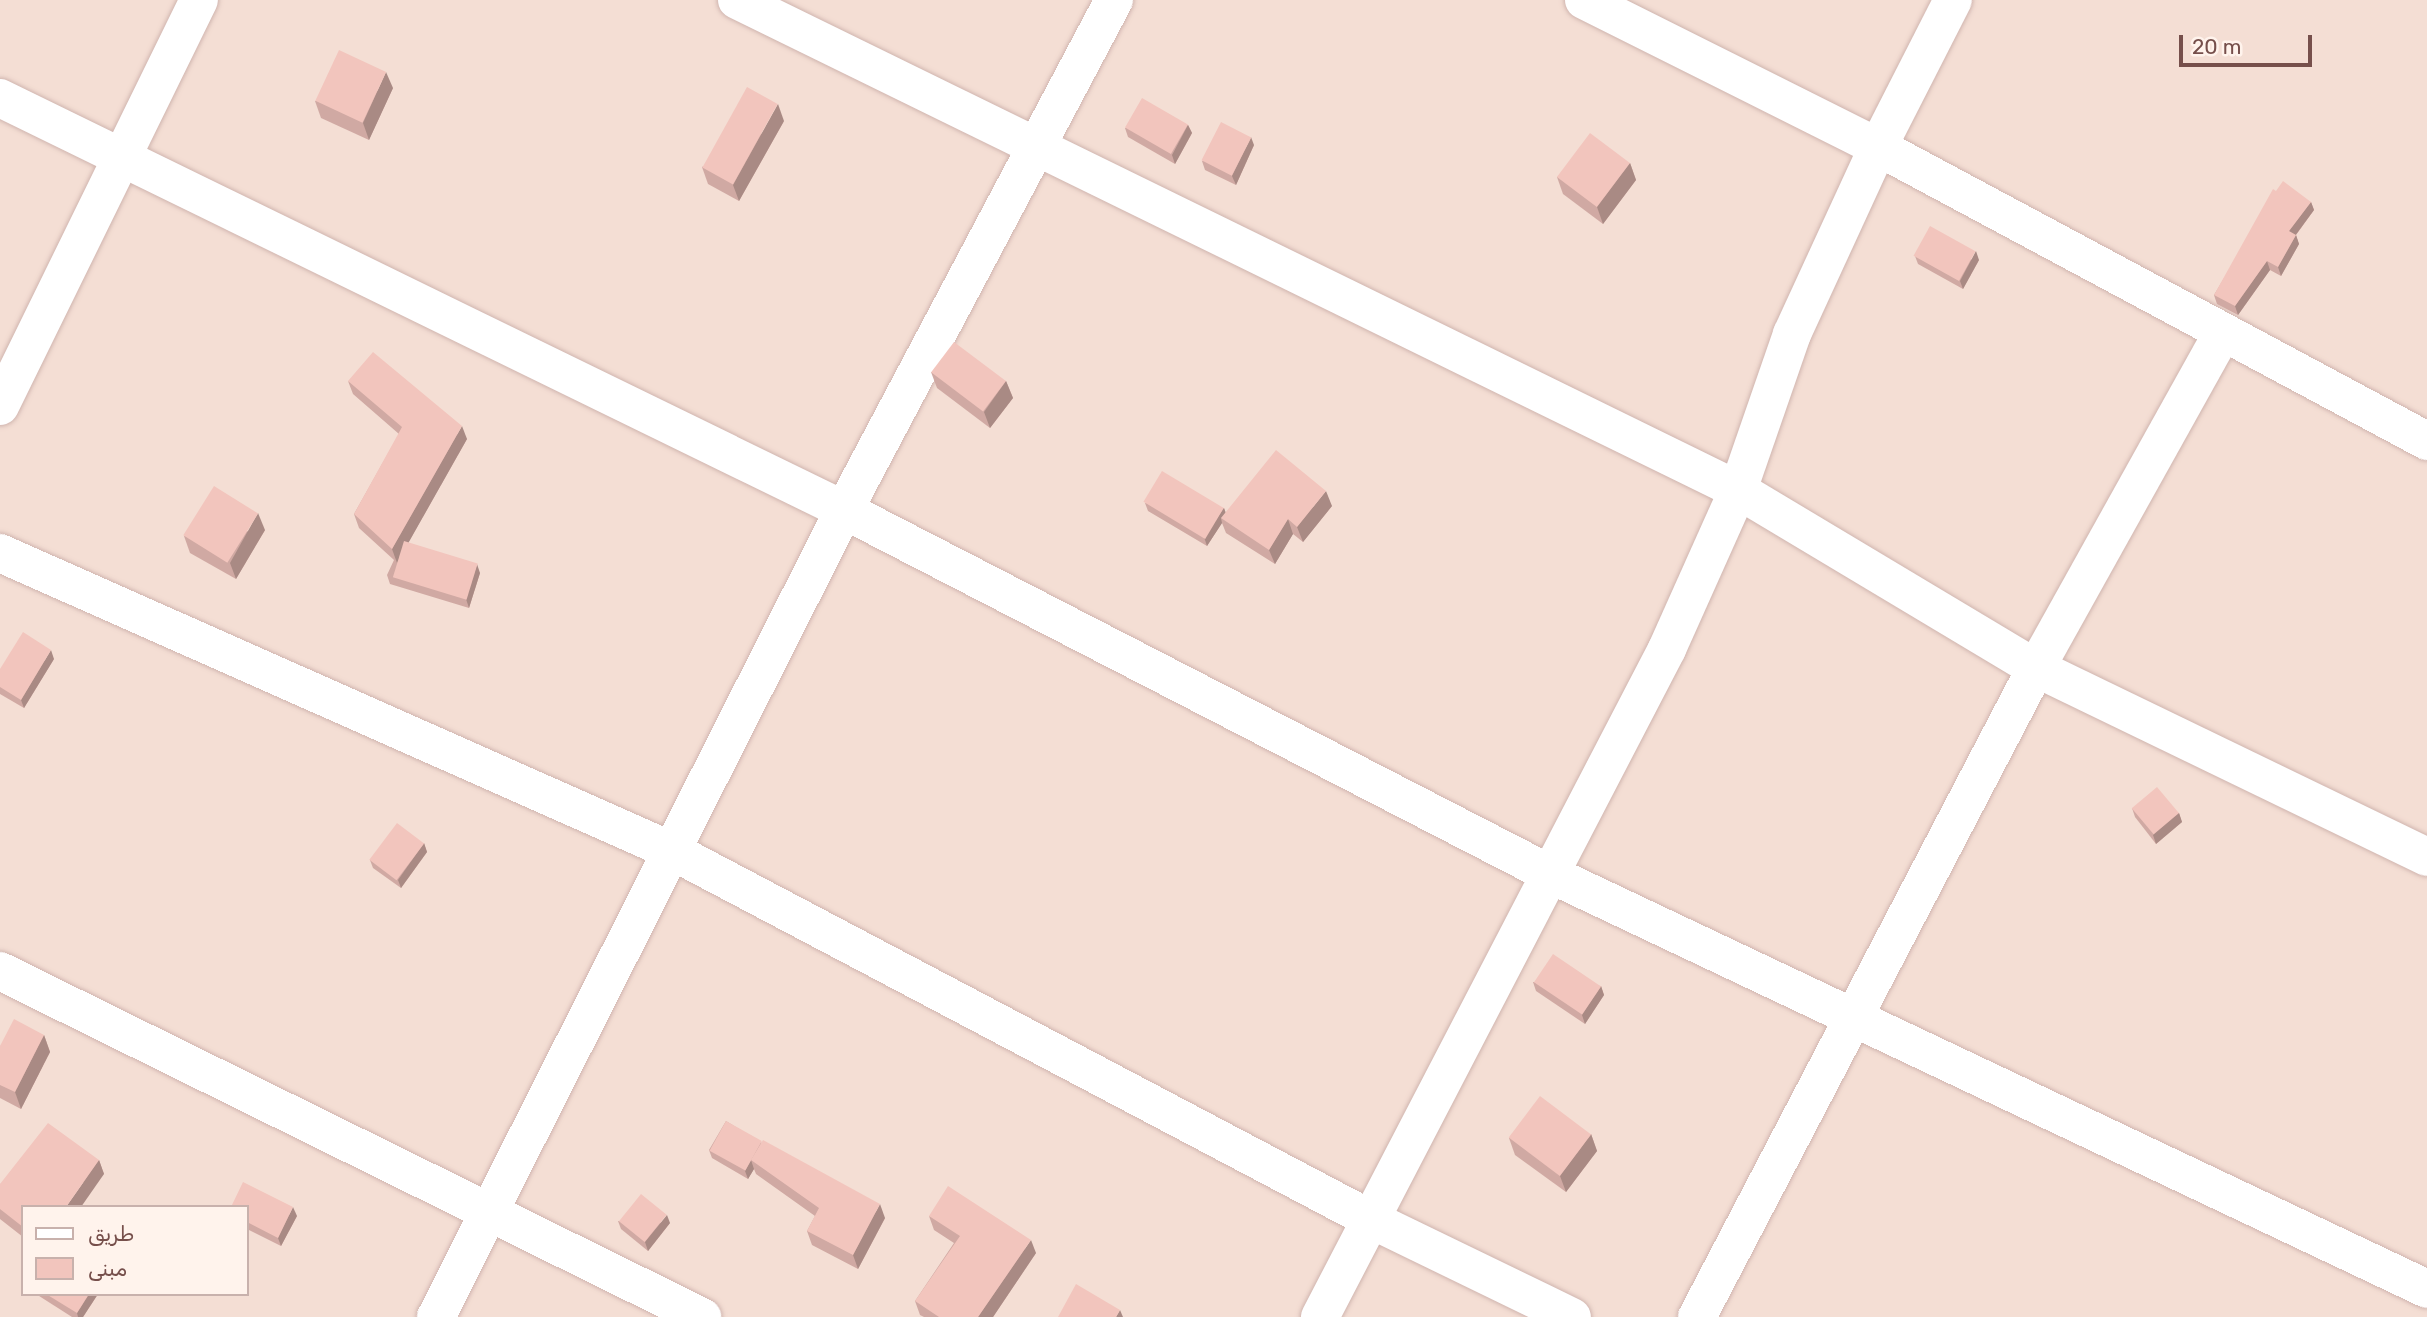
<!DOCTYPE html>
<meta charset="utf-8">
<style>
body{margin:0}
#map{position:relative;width:2427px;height:1317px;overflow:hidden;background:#fceee6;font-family:Rubik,Vazirmatn,sans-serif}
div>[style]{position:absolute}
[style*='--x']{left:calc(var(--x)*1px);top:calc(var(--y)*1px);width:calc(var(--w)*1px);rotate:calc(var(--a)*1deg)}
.residential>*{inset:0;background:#f4ded4}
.roads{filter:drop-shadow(0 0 2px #d0b5af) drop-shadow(0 0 2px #d0b5af)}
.minor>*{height:38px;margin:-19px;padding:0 19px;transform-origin:19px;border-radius:19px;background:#fff}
.wall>*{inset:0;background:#d0a9a3}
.shaded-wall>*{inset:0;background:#a98a84}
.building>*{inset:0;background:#f2c5bd;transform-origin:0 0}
span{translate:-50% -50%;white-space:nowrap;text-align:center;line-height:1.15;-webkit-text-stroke:7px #fff3ec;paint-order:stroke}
.legend{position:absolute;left:21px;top:1205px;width:228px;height:91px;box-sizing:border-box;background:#fff3ec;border:2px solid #c8b1ac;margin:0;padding:9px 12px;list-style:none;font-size:21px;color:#764f4b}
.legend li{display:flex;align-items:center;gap:14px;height:35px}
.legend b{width:35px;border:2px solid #c8b1ac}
.scale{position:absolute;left:2179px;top:35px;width:133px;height:32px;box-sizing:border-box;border:4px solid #764f4b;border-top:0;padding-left:9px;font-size:21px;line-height:24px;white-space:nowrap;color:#764f4b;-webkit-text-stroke:5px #fff3ec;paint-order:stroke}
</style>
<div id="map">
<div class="residential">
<div style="clip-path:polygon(evenodd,0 0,2427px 0,2427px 1317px,0 1317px,0 0,23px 1207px,247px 1207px,247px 1294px,23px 1294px,23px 1207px)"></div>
</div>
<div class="roads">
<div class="minor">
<div style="--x:737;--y:0;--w:1114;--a:26.08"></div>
<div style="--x:1738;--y:490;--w:347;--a:30.9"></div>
<div style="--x:2036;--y:668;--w:434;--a:25.8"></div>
<div style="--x:1584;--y:0;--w:329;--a:26.6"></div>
<div style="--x:1878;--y:147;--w:623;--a:28.17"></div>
<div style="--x:0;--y:98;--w:939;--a:26.02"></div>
<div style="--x:844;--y:510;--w:794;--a:27.27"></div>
<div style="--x:1550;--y:874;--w:970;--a:25.32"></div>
<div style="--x:0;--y:406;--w:452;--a:-63.9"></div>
<div style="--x:0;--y:553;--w:737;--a:23.92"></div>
<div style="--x:674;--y:852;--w:791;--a:27.8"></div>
<div style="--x:1374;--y:1221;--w:220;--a:25.9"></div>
<div style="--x:0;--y:971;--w:783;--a:26.24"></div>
<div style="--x:436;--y:1317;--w:904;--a:-63.18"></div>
<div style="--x:844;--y:510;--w:577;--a:-62.1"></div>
<div style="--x:1320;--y:1317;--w:753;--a:-62.55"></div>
<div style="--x:1667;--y:649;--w:174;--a:-65.9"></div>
<div style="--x:1738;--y:490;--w:165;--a:-70.9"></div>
<div style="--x:1792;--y:334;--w:206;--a:-65.3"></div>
<div style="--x:1878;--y:147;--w:165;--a:-63"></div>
<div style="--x:1697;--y:1317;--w:732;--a:-62.42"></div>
<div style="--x:2036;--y:668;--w:381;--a:-60.9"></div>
</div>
</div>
<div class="wall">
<div style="clip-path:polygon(393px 88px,369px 140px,321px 118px,315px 101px)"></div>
<div style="clip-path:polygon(784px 121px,739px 201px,708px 184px,702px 167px)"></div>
<div style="clip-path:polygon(1188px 125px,1192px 133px,1175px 164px,1128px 137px,1125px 128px)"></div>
<div style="clip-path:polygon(1254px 145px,1236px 185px,1205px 170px,1202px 161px)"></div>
<div style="clip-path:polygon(1630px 163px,1636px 180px,1603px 224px,1563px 194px,1557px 177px)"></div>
<div style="clip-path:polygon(2276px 191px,2311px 202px,2314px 210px,2296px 235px,2299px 244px,2281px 276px,2270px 270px,2238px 315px,2217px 304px,2214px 295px)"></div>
<div style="clip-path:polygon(1915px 256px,1979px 260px,1963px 289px,1918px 264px)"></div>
<div style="clip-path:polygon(931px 372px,1006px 381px,1013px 398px,990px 428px,937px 388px)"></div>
<div style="clip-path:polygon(348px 381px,467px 439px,408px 543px,480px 573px,469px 608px,390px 584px,387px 575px,394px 560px,359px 528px,354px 514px,399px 434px,353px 394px)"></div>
<div style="clip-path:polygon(1145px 503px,1224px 508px,1225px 513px,1332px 506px,1303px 542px,1293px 534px,1275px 564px,1226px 533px,1222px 523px,1207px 546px,1148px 511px)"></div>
<div style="clip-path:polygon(265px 530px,236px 579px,190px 553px,184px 536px)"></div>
<div style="clip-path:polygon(54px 659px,24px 708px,0 694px,0 669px)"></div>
<div style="clip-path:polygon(2132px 808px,2179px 813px,2182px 822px,2156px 844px,2135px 817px)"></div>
<div style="clip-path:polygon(424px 843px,427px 852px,401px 888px,373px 868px,370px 860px)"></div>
<div style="clip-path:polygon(1533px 982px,1601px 986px,1604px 995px,1585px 1024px,1536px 991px)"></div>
<div style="clip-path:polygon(44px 1035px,50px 1052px,21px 1109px,0 1098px,0 1046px)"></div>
<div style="clip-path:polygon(726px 1121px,885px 1218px,858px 1269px,812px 1245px,807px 1231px,815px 1216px,756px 1174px,754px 1169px,748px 1179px,712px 1158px,709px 1150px)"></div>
<div style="clip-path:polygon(1591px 1134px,1597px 1151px,1566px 1192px,1515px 1155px,1509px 1138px)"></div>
<div style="clip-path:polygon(99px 1160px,104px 1174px,23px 1207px,23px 1237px,0 1219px,0 1184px)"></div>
<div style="clip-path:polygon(247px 1207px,297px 1216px,281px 1246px,247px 1229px)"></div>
<div style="clip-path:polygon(929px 1216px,1036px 1253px,993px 1317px,924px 1317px,920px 1315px,915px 1301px,954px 1243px,934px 1230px)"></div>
<div style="clip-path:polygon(618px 1221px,670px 1223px,648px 1251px,621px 1229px)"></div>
<div style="clip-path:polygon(36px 1294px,98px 1294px,83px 1317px,72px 1317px)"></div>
</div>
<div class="shaded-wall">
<div style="clip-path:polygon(386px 72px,393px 88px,369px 140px,363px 123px)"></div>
<div style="clip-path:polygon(778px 104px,784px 121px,739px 201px,733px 185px)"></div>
<div style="clip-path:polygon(1188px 125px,1192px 133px,1175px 164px,1172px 155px)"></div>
<div style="clip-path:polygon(1251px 137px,1254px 145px,1236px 185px,1232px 176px)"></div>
<div style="clip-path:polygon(1630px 163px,1636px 180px,1603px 224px,1597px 207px)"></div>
<div style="clip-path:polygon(2311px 202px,2314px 210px,2292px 240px,2289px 231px)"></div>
<div style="clip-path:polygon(2296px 235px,2299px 244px,2281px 276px,2278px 267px)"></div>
<div style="clip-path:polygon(1976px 251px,1979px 260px,1963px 289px,1960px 281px)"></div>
<div style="clip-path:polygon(2267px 261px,2270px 270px,2238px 315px,2235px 306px)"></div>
<div style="clip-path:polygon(1006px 381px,1013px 398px,990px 428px,984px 412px)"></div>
<div style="clip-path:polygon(462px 426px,467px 439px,397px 563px,392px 549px)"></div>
<div style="clip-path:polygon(1326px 491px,1332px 506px,1303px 542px,1297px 527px)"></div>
<div style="clip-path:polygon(1224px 508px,1227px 516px,1221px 518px,1222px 523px,1207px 546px,1204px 537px)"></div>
<div style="clip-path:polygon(258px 513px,265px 530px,236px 579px,230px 563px)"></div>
<div style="clip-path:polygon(1288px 519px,1293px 534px,1275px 564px,1269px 550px)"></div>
<div style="clip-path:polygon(477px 564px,480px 573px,469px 608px,466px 599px)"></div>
<div style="clip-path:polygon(51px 650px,54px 659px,24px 708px,21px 700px)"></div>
<div style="clip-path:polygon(2179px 813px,2182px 822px,2156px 844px,2153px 835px)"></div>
<div style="clip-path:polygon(424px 843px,427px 852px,401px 888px,398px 880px)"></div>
<div style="clip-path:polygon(1601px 986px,1604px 995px,1585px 1024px,1582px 1015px)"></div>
<div style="clip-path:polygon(44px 1035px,50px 1052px,21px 1109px,15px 1092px)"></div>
<div style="clip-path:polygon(1591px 1134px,1597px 1151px,1566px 1192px,1560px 1176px)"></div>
<div style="clip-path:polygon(99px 1160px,104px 1174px,81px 1207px,66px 1207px)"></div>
<div style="clip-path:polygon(751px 1160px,754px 1169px,748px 1179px,745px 1171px)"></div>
<div style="clip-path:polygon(880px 1204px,885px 1218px,858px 1269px,853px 1255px)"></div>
<div style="clip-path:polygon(293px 1207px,297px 1216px,281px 1246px,278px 1238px)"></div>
<div style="clip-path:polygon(667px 1215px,670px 1223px,648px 1251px,645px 1242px)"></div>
<div style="clip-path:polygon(1031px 1240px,1036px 1253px,993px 1317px,978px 1317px)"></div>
<div style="clip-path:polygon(89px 1294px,98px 1294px,83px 1317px,78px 1317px,77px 1313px)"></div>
<div style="clip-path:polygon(1120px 1310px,1123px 1317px,1116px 1317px)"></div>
</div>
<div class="building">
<div style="left:339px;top:50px;width:52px;height:56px;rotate:25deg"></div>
<div style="left:747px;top:87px;width:35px;height:92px;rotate:29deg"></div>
<div style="left:1142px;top:98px;width:53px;height:34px;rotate:30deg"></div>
<div style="left:1221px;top:122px;width:34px;height:43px;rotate:27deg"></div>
<div style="left:1590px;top:133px;width:50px;height:55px;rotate:37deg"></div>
<div style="clip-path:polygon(2283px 181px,2311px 202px,2289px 231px,2296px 235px,2278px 267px,2267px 261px,2235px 306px,2214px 295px,2273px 189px,2276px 191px)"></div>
<div style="left:1930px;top:226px;width:52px;height:34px;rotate:29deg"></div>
<div style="left:954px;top:342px;width:65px;height:38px;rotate:37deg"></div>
<div style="clip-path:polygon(373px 352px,462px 426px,392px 549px,354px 514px,402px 427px,348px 381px)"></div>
<div style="clip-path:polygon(1276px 450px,1326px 491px,1297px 527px,1288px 519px,1269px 550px,1221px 518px)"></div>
<div style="left:1162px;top:471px;width:72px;height:36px;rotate:31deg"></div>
<div style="left:214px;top:486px;width:52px;height:58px;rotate:32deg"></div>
<div style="left:404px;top:541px;width:77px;height:38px;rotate:17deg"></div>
<div style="clip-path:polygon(23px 632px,51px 650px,21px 700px,0 687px,0 669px)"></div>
<div style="left:2157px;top:787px;width:34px;height:33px;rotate:50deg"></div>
<div style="left:397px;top:823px;width:34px;height:46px;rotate:37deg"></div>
<div style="left:1553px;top:954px;width:58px;height:34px;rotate:34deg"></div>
<div style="clip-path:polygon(14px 1019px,44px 1035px,15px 1092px,0 1085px,0 1046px)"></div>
<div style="left:1540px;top:1096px;width:64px;height:52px;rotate:37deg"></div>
<div style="left:726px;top:1121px;width:41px;height:34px;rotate:29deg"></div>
<div style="clip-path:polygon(48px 1123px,99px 1160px,66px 1207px,23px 1207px,23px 1227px,0 1209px,0 1184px)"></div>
<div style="clip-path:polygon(763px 1140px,880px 1204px,853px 1255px,807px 1231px,819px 1208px,751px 1160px)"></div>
<div style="clip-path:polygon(243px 1182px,293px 1207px,278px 1238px,247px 1222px,247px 1207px,231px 1207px)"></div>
<div style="clip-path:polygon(948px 1186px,1031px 1240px,978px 1317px,939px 1317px,915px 1301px,960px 1236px,929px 1216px)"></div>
<div style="left:641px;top:1194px;width:33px;height:35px;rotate:39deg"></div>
<div style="clip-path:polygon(1076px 1284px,1120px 1310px,1116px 1317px,1058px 1317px)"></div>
<div style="clip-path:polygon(46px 1294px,89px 1294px,77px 1313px)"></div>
</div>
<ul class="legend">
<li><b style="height:9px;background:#fff"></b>طريق</li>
<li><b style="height:19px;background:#f2c5bd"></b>مبنى</li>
</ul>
<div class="scale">20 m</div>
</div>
